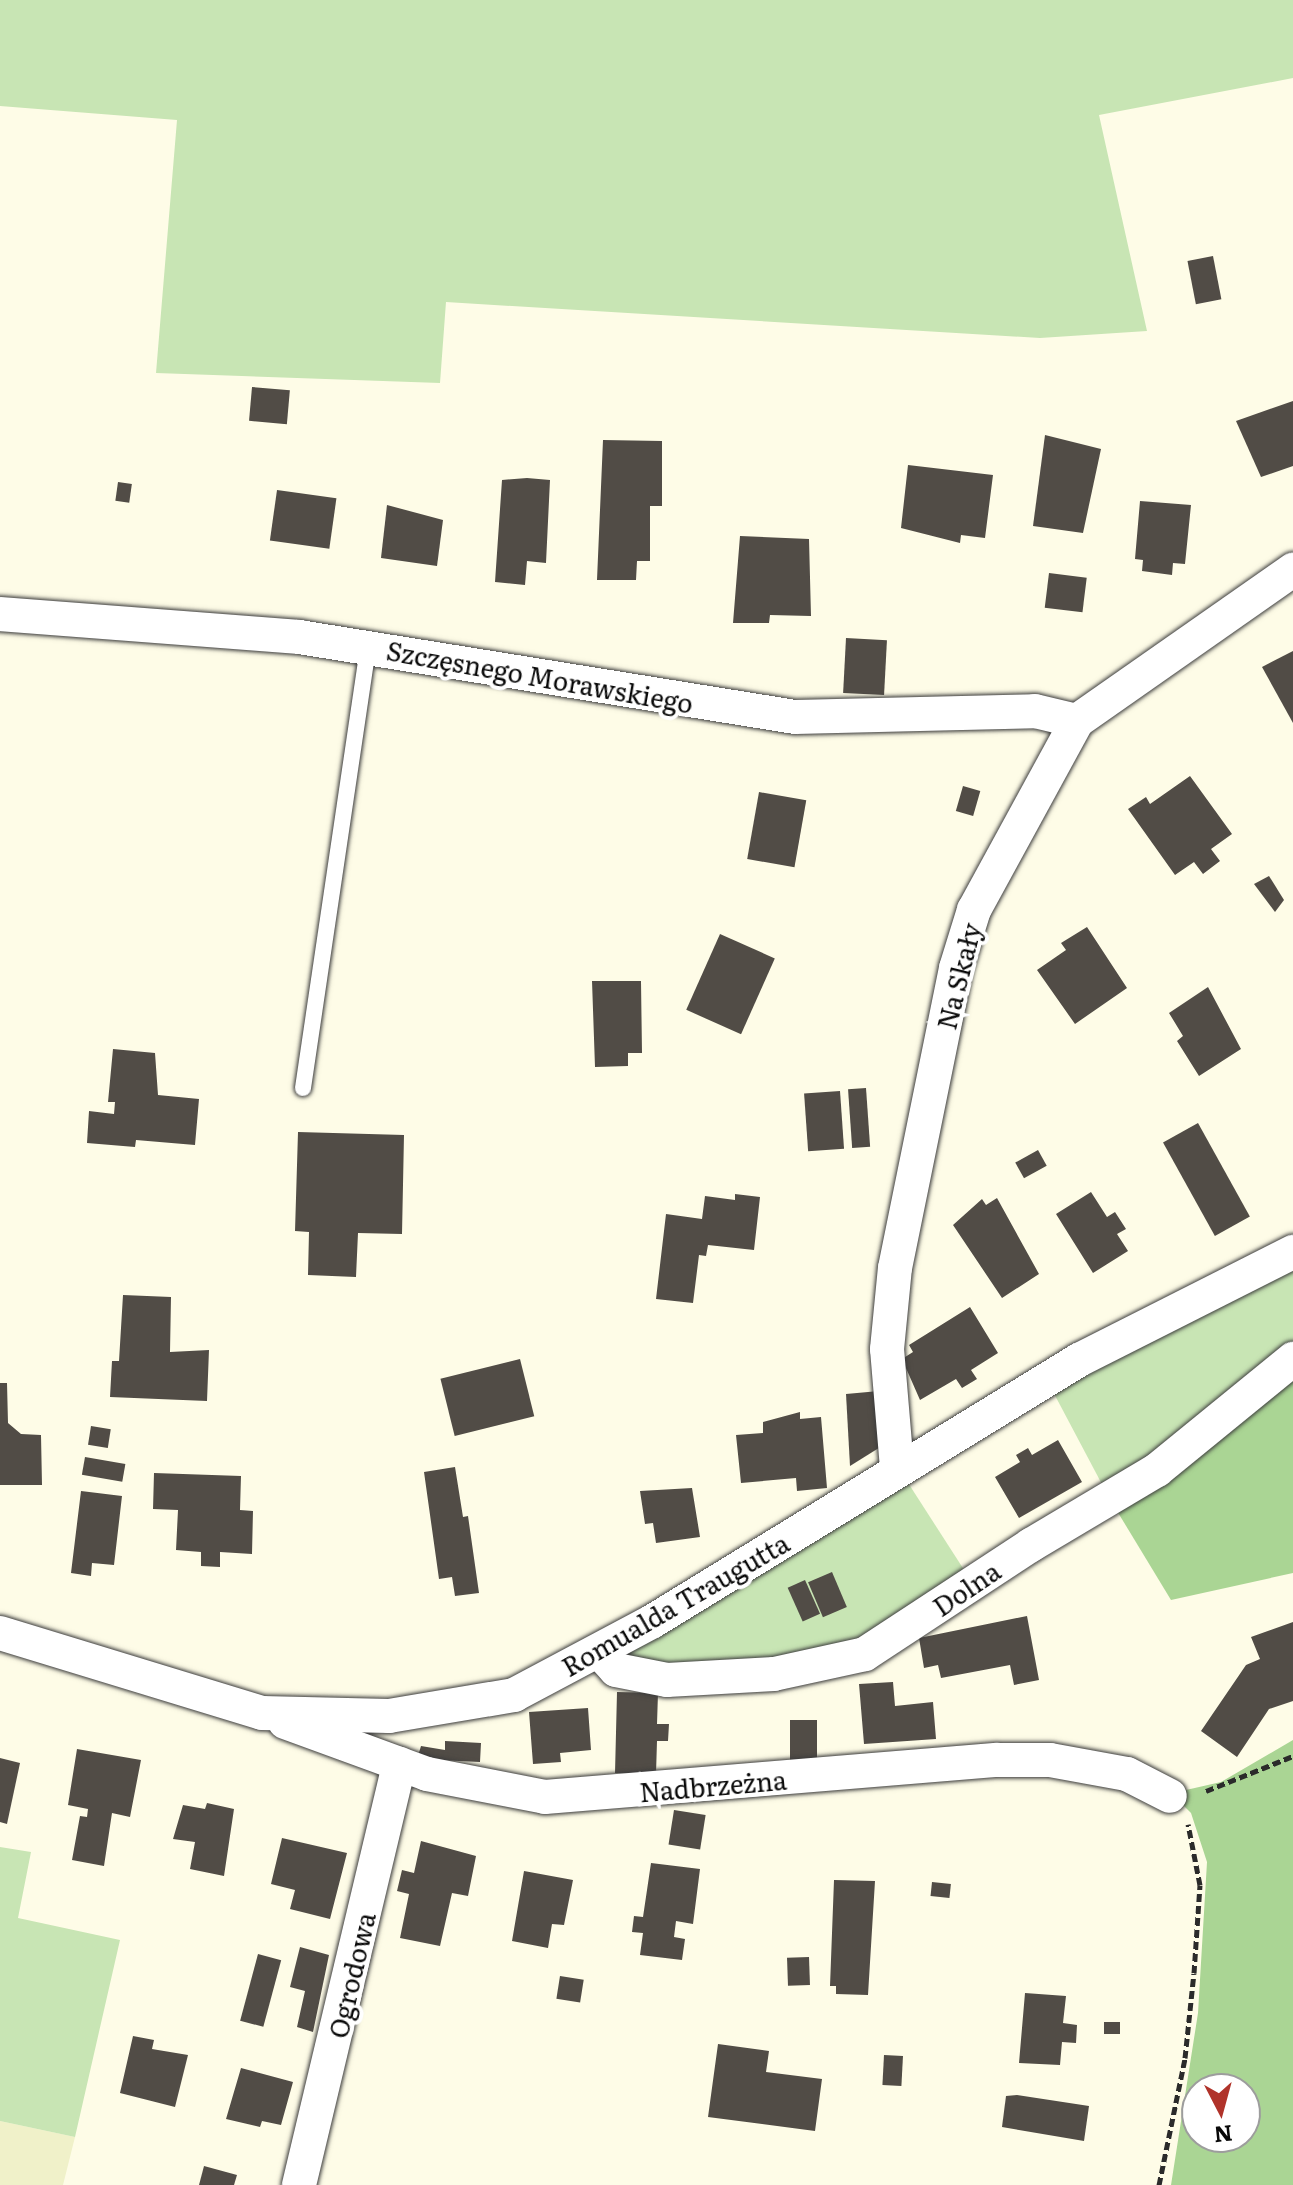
<!DOCTYPE html>
<meta charset="utf-8">
<style>
body{margin:0}
#map{position:relative;width:1293px;height:2185px;overflow:hidden;background:#fefce7;font-family:Literata,serif}
div>[style]{position:absolute}
[style*='--x']{left:calc(var(--x)*1px);top:calc(var(--y)*1px);width:calc(var(--w)*1px);rotate:calc(var(--a)*1deg)}
.farmland>*{inset:0;background:#f0f1c9}
.green>*{inset:0;background:#c8e5b4}
.forest>*{inset:0;background:#aad594}
.building>*{inset:0;background:#514c46;transform-origin:0 0}
.path>*{height:5px;margin-top:-2.5px;transform-origin:0;background:repeating-linear-gradient(90deg,#2b2b2b 0 8px,transparent 0 12px)}
.roads{filter:drop-shadow(0 0 2px #3c3c3c) drop-shadow(0 0 2px #3c3c3c)}
.lane>*{height:16px;margin:-8px;padding:0 8px;transform-origin:8px;border-radius:8px;background:#fff}
.street>*{height:34px;margin:-17px;padding:0 17px;transform-origin:17px;border-radius:17px;background:#fff}
span{translate:-50% -50%;white-space:nowrap;text-align:center;line-height:1.15;-webkit-text-stroke:8px #fff;paint-order:stroke}
.street-label{font-size:26px;color:#090909}
.north{position:absolute;left:1181px;top:2073px;width:80px;height:80px;box-sizing:border-box;background:#fff;border:2px solid #9d9d9d;border-radius:50%;rotate:174deg;font-size:22px;font-weight:700;line-height:32px;text-align:center;color:#090909}
.north::after{content:'';display:block;margin:auto;width:28px;height:36px;background:#b0332a;clip-path:polygon(50% 0,100% 100%,50% 72%,0 100%)}
</style>
<div id="map">
<div class="farmland">
<div style="clip-path:polygon(0 2121px,75px 2137px,63px 2185px,0 2185px)"></div>
</div>
<div class="green">
<div style="clip-path:polygon(0 0,1293px 0,1293px 78px,1099px 115px,1147px 331px,1040px 338px,446px 302px,440px 383px,156px 373px,177px 120px,0 106px)"></div>
<div style="clip-path:polygon(1293px 1262px,1293px 1350px,1105px 1490px,1050px 1386px)"></div>
<div style="clip-path:polygon(903px 1475px,968px 1576px,880px 1639px,774px 1666px,619px 1662px,630px 1642px)"></div>
<div style="clip-path:polygon(0 1847px,31px 1852px,18px 1918px,120px 1940px,75px 2137px,0 2121px)"></div>
</div>
<div class="forest">
<div style="clip-path:polygon(1293px 1369px,1293px 1573px,1171px 1600px,1114px 1506px)"></div>
<div style="clip-path:polygon(evenodd,1293px 1740px,1293px 2185px,1171px 2185px,1198px 2013px,1207px 1862px,1191px 1813px,1157px 1779px,1186px 1790px,1221px 1782px,1293px 1740px,1197px 2089px,1245px 2089px,1245px 2137px,1197px 2137px,1197px 2089px)"></div>
</div>
<div class="building">
<div style="left:1213px;top:256px;width:44px;height:26px;rotate:79deg"></div>
<div style="left:252px;top:387px;width:38px;height:34px;rotate:5deg"></div>
<div style="clip-path:polygon(1293px 401px,1293px 466px,1261px 477px,1236px 421px)"></div>
<div style="clip-path:polygon(1045px 435px,1101px 449px,1083px 533px,1033px 526px)"></div>
<div style="clip-path:polygon(603px 440px,662px 441px,662px 506px,650px 506px,650px 561px,637px 561px,636px 580px,597px 580px)"></div>
<div style="clip-path:polygon(908px 465px,993px 475px,985px 538px,961px 535px,960px 543px,901px 528px)"></div>
<div style="clip-path:polygon(527px 478px,550px 480px,546px 563px,527px 561px,525px 585px,495px 582px,502px 480px)"></div>
<div style="left:118px;top:482px;width:14px;height:19px;rotate:8deg"></div>
<div style="left:277px;top:490px;width:60px;height:51px;rotate:8deg"></div>
<div style="clip-path:polygon(1140px 501px,1191px 505px,1185px 564px,1173px 563px,1172px 575px,1142px 571px,1143px 560px,1135px 559px)"></div>
<div style="clip-path:polygon(387px 505px,443px 520px,437px 566px,381px 558px)"></div>
<div style="clip-path:polygon(740px 536px,809px 539px,811px 616px,770px 615px,769px 623px,733px 623px)"></div>
<div style="left:1049px;top:573px;width:38px;height:35px;rotate:7deg"></div>
<div style="left:846px;top:638px;width:41px;height:55px;rotate:3deg"></div>
<div style="clip-path:polygon(1293px 651px,1293px 723px,1262px 667px)"></div>
<div style="clip-path:polygon(1190px 776px,1232px 834px,1211px 849px,1220px 861px,1203px 874px,1194px 862px,1175px 875px,1128px 809px,1146px 797px,1150px 804px)"></div>
<div style="left:963px;top:786px;width:18px;height:26px;rotate:16deg"></div>
<div style="left:759px;top:792px;width:48px;height:68px;rotate:10deg"></div>
<div style="clip-path:polygon(1269px 876px,1284px 900px,1275px 912px,1254px 884px)"></div>
<div style="clip-path:polygon(1087px 927px,1127px 988px,1075px 1024px,1037px 970px,1066px 950px,1061px 943px)"></div>
<div style="left:720px;top:934px;width:60px;height:83px;rotate:24deg"></div>
<div style="clip-path:polygon(592px 981px,641px 981px,642px 1053px,628px 1053px,628px 1066px,595px 1067px)"></div>
<div style="clip-path:polygon(1208px 987px,1241px 1049px,1199px 1076px,1177px 1041px,1183px 1036px,1169px 1013px)"></div>
<div style="clip-path:polygon(113px 1049px,155px 1053px,158px 1095px,199px 1099px,195px 1145px,136px 1140px,135px 1147px,87px 1143px,89px 1111px,114px 1114px,115px 1102px,108px 1102px)"></div>
<div style="left:866px;top:1088px;width:59px;height:18px;rotate:86deg"></div>
<div style="left:840px;top:1091px;width:58px;height:36px;rotate:86deg"></div>
<div style="left:1198px;top:1123px;width:107px;height:40px;rotate:61deg"></div>
<div style="clip-path:polygon(298px 1132px,404px 1135px,402px 1234px,358px 1233px,356px 1277px,308px 1275px,309px 1232px,295px 1231px)"></div>
<div style="left:1038px;top:1150px;width:18px;height:26px;rotate:61deg"></div>
<div style="clip-path:polygon(1091px 1192px,1107px 1217px,1115px 1212px,1126px 1229px,1117px 1234px,1128px 1251px,1093px 1273px,1056px 1214px)"></div>
<div style="clip-path:polygon(735px 1194px,760px 1197px,754px 1250px,708px 1245px,706px 1256px,699px 1255px,693px 1303px,656px 1299px,666px 1214px,702px 1219px,705px 1196px,735px 1200px)"></div>
<div style="clip-path:polygon(997px 1198px,1039px 1274px,1002px 1298px,953px 1225px,982px 1199px,986px 1205px)"></div>
<div style="clip-path:polygon(123px 1295px,171px 1297px,170px 1352px,209px 1350px,207px 1401px,110px 1397px,112px 1361px,119px 1361px)"></div>
<div style="clip-path:polygon(970px 1307px,998px 1353px,971px 1370px,977px 1379px,962px 1388px,956px 1379px,920px 1400px,902px 1359px,913px 1352px,909px 1345px)"></div>
<div style="left:520px;top:1359px;width:59px;height:82px;rotate:76deg"></div>
<div style="clip-path:polygon(0 1383px,7px 1383px,8px 1423px,21px 1434px,41px 1435px,42px 1485px,0 1485px)"></div>
<div style="clip-path:polygon(879px 1391px,882px 1446px,850px 1466px,846px 1394px)"></div>
<div style="clip-path:polygon(800px 1412px,800px 1419px,821px 1417px,827px 1488px,797px 1491px,796px 1478px,741px 1483px,736px 1435px,763px 1433px,763px 1422px)"></div>
<div style="left:91px;top:1426px;width:20px;height:19px;rotate:9deg"></div>
<div style="clip-path:polygon(1058px 1440px,1082px 1482px,1019px 1518px,995px 1477px,1020px 1462px,1016px 1455px,1028px 1448px,1032px 1455px)"></div>
<div style="left:85px;top:1457px;width:41px;height:18px;rotate:10deg"></div>
<div style="clip-path:polygon(455px 1467px,463px 1517px,468px 1516px,479px 1593px,455px 1596px,452px 1577px,439px 1579px,424px 1472px)"></div>
<div style="clip-path:polygon(154px 1473px,241px 1476px,240px 1510px,253px 1511px,252px 1554px,220px 1552px,220px 1567px,201px 1566px,201px 1552px,176px 1550px,178px 1510px,153px 1509px)"></div>
<div style="clip-path:polygon(692px 1488px,700px 1537px,656px 1543px,653px 1523px,645px 1524px,640px 1491px)"></div>
<div style="clip-path:polygon(81px 1491px,122px 1496px,114px 1565px,92px 1563px,91px 1576px,71px 1573px)"></div>
<div style="left:832px;top:1572px;width:38px;height:26px;rotate:67deg"></div>
<div style="left:805px;top:1580px;width:37px;height:19px;rotate:66deg"></div>
<div style="clip-path:polygon(1027px 1616px,1039px 1680px,1014px 1685px,1010px 1665px,941px 1678px,938px 1665px,924px 1668px,919px 1638px)"></div>
<div style="clip-path:polygon(1293px 1622px,1293px 1701px,1269px 1709px,1237px 1757px,1201px 1731px,1246px 1665px,1260px 1659px,1251px 1637px)"></div>
<div style="clip-path:polygon(893px 1682px,895px 1706px,933px 1702px,936px 1739px,864px 1744px,859px 1684px)"></div>
<div style="clip-path:polygon(617px 1692px,658px 1693px,657px 1724px,669px 1724px,668px 1741px,657px 1741px,656px 1774px,615px 1773px)"></div>
<div style="clip-path:polygon(588px 1708px,591px 1750px,560px 1753px,561px 1762px,533px 1764px,529px 1712px)"></div>
<div style="left:790px;top:1720px;width:27px;height:43px"></div>
<div style="clip-path:polygon(445px 1741px,481px 1743px,480px 1762px,417px 1759px,421px 1746px,445px 1750px)"></div>
<div style="clip-path:polygon(77px 1749px,141px 1760px,130px 1817px,112px 1813px,104px 1866px,72px 1860px,80px 1816px,87px 1817px,88px 1809px,68px 1805px)"></div>
<div style="clip-path:polygon(0 1758px,20px 1763px,7px 1824px,0 1822px)"></div>
<div style="clip-path:polygon(207px 1803px,234px 1809px,224px 1876px,190px 1869px,195px 1842px,173px 1839px,183px 1805px,205px 1809px)"></div>
<div style="left:674px;top:1810px;width:32px;height:35px;rotate:9deg"></div>
<div style="clip-path:polygon(282px 1838px,347px 1853px,330px 1919px,290px 1909px,295px 1890px,271px 1884px)"></div>
<div style="clip-path:polygon(421px 1841px,476px 1856px,468px 1896px,452px 1893px,440px 1946px,400px 1938px,409px 1894px,397px 1891px,402px 1870px,414px 1873px)"></div>
<div style="clip-path:polygon(651px 1863px,700px 1869px,693px 1924px,676px 1921px,674px 1937px,685px 1939px,682px 1960px,640px 1955px,643px 1933px,632px 1932px,634px 1916px,643px 1917px)"></div>
<div style="clip-path:polygon(524px 1871px,573px 1880px,564px 1925px,552px 1924px,548px 1948px,512px 1941px)"></div>
<div style="clip-path:polygon(834px 1880px,875px 1881px,868px 1995px,836px 1994px,836px 1986px,830px 1986px)"></div>
<div style="left:932px;top:1882px;width:19px;height:14px;rotate:6deg"></div>
<div style="clip-path:polygon(300px 1947px,329px 1955px,313px 2032px,297px 2027px,305px 1991px,290px 1987px)"></div>
<div style="left:258px;top:1954px;width:24px;height:69px;rotate:15deg"></div>
<div style="left:809px;top:1957px;width:28px;height:22px;rotate:88deg"></div>
<div style="left:560px;top:1976px;width:24px;height:23px;rotate:9deg"></div>
<div style="clip-path:polygon(1025px 1993px,1066px 1996px,1063px 2023px,1077px 2025px,1076px 2043px,1062px 2042px,1060px 2065px,1019px 2063px)"></div>
<div style="left:1104px;top:2022px;width:16px;height:12px"></div>
<div style="clip-path:polygon(133px 2036px,154px 2040px,152px 2049px,188px 2055px,175px 2107px,120px 2093px)"></div>
<div style="clip-path:polygon(718px 2044px,769px 2051px,766px 2072px,822px 2079px,815px 2131px,708px 2117px)"></div>
<div style="left:884px;top:2055px;width:19px;height:30px;rotate:3deg"></div>
<div style="clip-path:polygon(241px 2068px,293px 2082px,281px 2125px,262px 2121px,260px 2127px,226px 2119px)"></div>
<div style="clip-path:polygon(1017px 2095px,1089px 2106px,1084px 2141px,1002px 2127px,1006px 2096px)"></div>
<div style="clip-path:polygon(204px 2166px,237px 2175px,234px 2185px,199px 2185px)"></div>
</div>
<div class="path">
<div style="--x:1206;--y:1791;--w:94;--a:-21.9"></div>
<div style="--x:1159;--y:2185;--w:130;--a:-78.4"></div>
<div style="--x:1185;--y:2058;--w:85;--a:-84"></div>
<div style="--x:1194;--y:1973;--w:88;--a:-86.1"></div>
<div style="--x:1200;--y:1885;--w:62;--a:-101.1"></div>
</div>
<div class="roads">
<div class="lane">
<div style="--x:303;--y:1088;--w:446;--a:-81.6"></div>
</div>
<div class="street">
<div style="--x:0;--y:614;--w:300;--a:4.4"></div>
<div style="--x:299;--y:637;--w:502;--a:9.16"></div>
<div style="--x:795;--y:717;--w:240;--a:-1.4"></div>
<div style="--x:1035;--y:711;--w:43;--a:13.4"></div>
<div style="--x:897;--y:1468;--w:119;--a:-94.8"></div>
<div style="--x:887;--y:1349;--w:81;--a:-84.4"></div>
<div style="--x:895;--y:1268;--w:306;--a:-78.5"></div>
<div style="--x:956;--y:968;--w:61;--a:-72.8"></div>
<div style="--x:974;--y:910;--w:215;--a:-61.4"></div>
<div style="--x:1077;--y:721;--w:264;--a:-35"></div>
<div style="--x:0;--y:1633;--w:274;--a:17"></div>
<div style="--x:262;--y:1713;--w:127;--a:1.4"></div>
<div style="--x:389;--y:1716;--w:127;--a:-9.5"></div>
<div style="--x:514;--y:1695;--w:157;--a:-28"></div>
<div style="--x:653;--y:1621;--w:500;--a:-31.5"></div>
<div style="--x:1079;--y:1360;--w:240;--a:-26.8"></div>
<div style="--x:599;--y:1651;--w:25;--a:48"></div>
<div style="--x:616;--y:1670;--w:52;--a:11.1"></div>
<div style="--x:667;--y:1680;--w:107;--a:-3.2"></div>
<div style="--x:774;--y:1674;--w:93;--a:-12.4"></div>
<div style="--x:865;--y:1654;--w:199;--a:-33.3"></div>
<div style="--x:1031;--y:1545;--w:147;--a:-30.8"></div>
<div style="--x:1157;--y:1470;--w:176;--a:-39.2"></div>
<div style="--x:285;--y:1722;--w:151;--a:20.1"></div>
<div style="--x:427;--y:1774;--w:120;--a:11"></div>
<div style="--x:545;--y:1797;--w:454;--a:-4.7"></div>
<div style="--x:997;--y:1760;--w:53;--a:0"></div>
<div style="--x:1050;--y:1760;--w:78;--a:10.3"></div>
<div style="--x:1127;--y:1774;--w:48;--a:27.1"></div>
<div style="--x:299;--y:2185;--w:433;--a:-76.6"></div>
</div>
</div>
<div class="street-label">
<span style="left:540px;top:676px;rotate:10deg">Szczęsnego Morawskiego</span>
<span style="left:958px;top:976px;rotate:-76deg">Na Skały</span>
<span style="left:966px;top:1588px;rotate:-34deg">Dolna</span>
<span style="left:675px;top:1604px;rotate:-30deg">Romualda Traugutta</span>
<span style="left:713px;top:1785px;rotate:-5deg">Nadbrzeżna</span>
<span style="left:351px;top:1975px;rotate:-77deg">Ogrodowa</span>
</div>
<div class="north">N</div>
</div>
